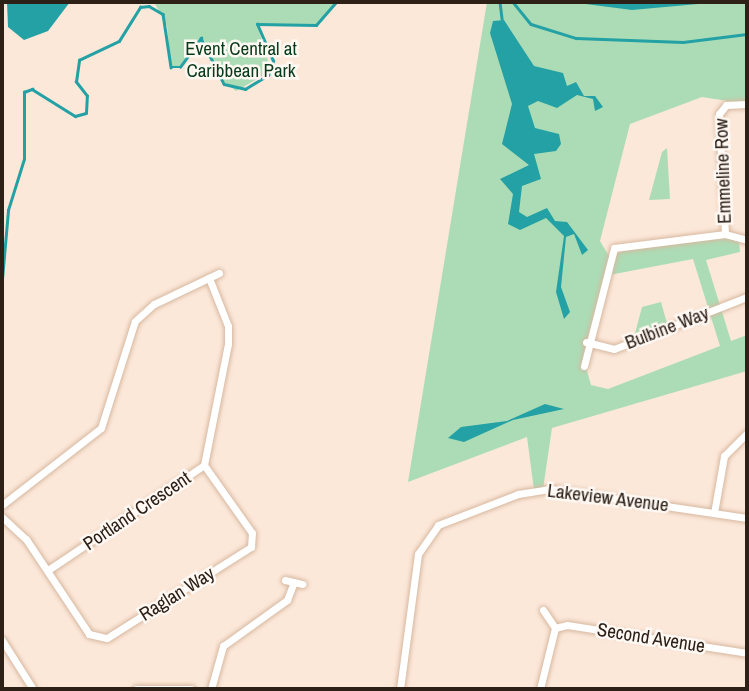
<!DOCTYPE html>
<style>
body{margin:0}
#map{position:relative;width:749px;height:691px;overflow:hidden;background:#fce8d9;font-family:"Archivo Narrow",sans-serif}
div>[style]{position:absolute}
[style*='--x']{left:calc(var(--x)*1px);top:calc(var(--y)*1px);width:calc(var(--w)*1px);rotate:calc(var(--a)*1deg)}
.green>*{inset:0;background:#acdcb5}
.water>*{inset:0;background:#23a1a5}
.stream>*{height:2.5px;margin:-1.25px;padding:0 1.25px;transform-origin:1.25px;border-radius:1.25px;background:#23a1a5}
.roads{filter:drop-shadow(0 0 2px #d7b8a0) drop-shadow(0 0 2px #d7b8a0)}
.minor>*{height:7px;margin:-3.5px;padding:0 3.5px;transform-origin:3.5px;border-radius:3.5px;background:#fff}
span{translate:-50% -50%;white-space:nowrap;text-align:center;line-height:1.15;-webkit-text-stroke:5px #fff8f3;paint-order:stroke}
.park-label{font-size:19px;color:#063b19}
.street-label{font-size:19px;color:#2c2017}
.frame{position:absolute;inset:0;border:4px solid #2c2017;pointer-events:none}
</style>
<div id="map">
<div class="green">
<div style="clip-path:polygon(154px 2px,336px 2px,336px 3px,316px 25px,257px 24px,271px 71px,236px 91px,218px 77px,204px 40px,193px 44px,180px 67px,171px 67px,167px 26px)"></div>
<div style="clip-path:polygon(evenodd,487px 2px,747px 2px,747px 104px,702px 97px,630px 124px,600px 241px,609px 256px,646px 244px,725px 234px,739px 240px,740px 252px,706px 260px,731px 341px,747px 335px,747px 371px,552px 428px,543px 489px,534px 490px,527px 437px,408px 482px,487px 2px,693px 259px,720px 346px,608px 389px,591px 385px,583px 357px,604px 276px,693px 259px)"></div>
<div style="clip-path:polygon(667px 148px,670px 199px,649px 200px,662px 152px)"></div>
<div style="clip-path:polygon(661px 302px,668px 327px,633px 341px,642px 307px)"></div>
</div>
<div class="water">
<div style="clip-path:polygon(7px 2px,70px 2px,48px 31px,24px 40px,8px 27px)"></div>
<div style="clip-path:polygon(570px 2px,720px 2px,632px 10px)"></div>
<div style="clip-path:polygon(504px 20px,534px 66px,563px 73px,567px 86px,576px 82px,584px 96px,595px 96px,603px 107px,595px 111px,593px 99px,577px 95px,557px 108px,538px 101px,528px 106px,535px 128px,559px 134px,561px 144px,556px 151px,534px 154px,541px 179px,522px 186px,519px 212px,527px 217px,547px 208px,555px 221px,567px 222px,588px 250px,582px 255px,574px 234px,566px 237px,561px 287px,570px 312px,564px 319px,556px 292px,564px 236px,546px 218px,520px 230px,508px 224px,513px 194px,500px 179px,529px 165px,502px 144px,512px 104px,490px 33px,493px 21px)"></div>
<div style="clip-path:polygon(545px 404px,564px 409px,513px 420px,464px 442px,448px 438px,461px 427px,507px 421px)"></div>
</div>
<div class="stream">
<div style="--x:500;--y:2;--w:17;--a:83"></div>
<div style="--x:513;--y:2;--w:28;--a:51"></div>
<div style="--x:531;--y:24;--w:47;--a:17.3"></div>
<div style="--x:576;--y:38;--w:107;--a:2.1"></div>
<div style="--x:683;--y:42;--w:64;--a:-7.1"></div>
<div style="--x:2;--y:279;--w:69;--a:-85"></div>
<div style="--x:8;--y:210;--w:53;--a:-72.6"></div>
<div style="--x:24;--y:159;--w:67;--a:-90"></div>
<div style="--x:24;--y:92;--w:9;--a:-21"></div>
<div style="--x:32;--y:89;--w:51;--a:32.1"></div>
<div style="--x:75;--y:116;--w:11;--a:-15"></div>
<div style="--x:86;--y:113;--w:17;--a:-87"></div>
<div style="--x:87;--y:96;--w:18;--a:-128"></div>
<div style="--x:76;--y:82;--w:22;--a:-82"></div>
<div style="--x:79;--y:60;--w:44;--a:-25.4"></div>
<div style="--x:119;--y:41;--w:40;--a:-58"></div>
<div style="--x:140;--y:7;--w:9;--a:-6"></div>
<div style="--x:149;--y:6;--w:16;--a:30"></div>
<div style="--x:163;--y:14;--w:54;--a:81.4"></div>
<div style="--x:171;--y:67;--w:9;--a:0"></div>
<div style="--x:180;--y:67;--w:36;--a:-54"></div>
<div style="--x:201;--y:38;--w:51;--a:63.4"></div>
<div style="--x:224;--y:84;--w:22;--a:13"></div>
<div style="--x:245;--y:89;--w:27;--a:-31"></div>
<div style="--x:268;--y:75;--w:15;--a:-70"></div>
<div style="--x:273;--y:61;--w:40;--a:-113.4"></div>
<div style="--x:257;--y:24;--w:59;--a:1"></div>
<div style="--x:316;--y:25;--w:30;--a:-49"></div>
</div>
<div class="roads">
<div class="minor">
<div style="--x:725;--y:234;--w:23;--a:15"></div>
<div style="--x:586;--y:342;--w:29;--a:14"></div>
<div style="--x:614;--y:349;--w:143;--a:-21.4"></div>
<div style="--x:584;--y:366;--w:122;--a:-75.7"></div>
<div style="--x:614;--y:248;--w:112;--a:-7.2"></div>
<div style="--x:725;--y:234;--w:120;--a:-92.9"></div>
<div style="--x:719;--y:114;--w:11;--a:-52"></div>
<div style="--x:726;--y:105;--w:21;--a:-3"></div>
<div style="--x:2;--y:505;--w:125;--a:-37.9"></div>
<div style="--x:101;--y:428;--w:112;--a:-72.4"></div>
<div style="--x:135;--y:321;--w:25;--a:-42"></div>
<div style="--x:154;--y:304;--w:72;--a:-25.5"></div>
<div style="--x:714;--y:513;--w:58;--a:-80"></div>
<div style="--x:724;--y:456;--w:33;--a:-45"></div>
<div style="--x:2;--y:517;--w:33;--a:43"></div>
<div style="--x:26;--y:539;--w:114;--a:56.4"></div>
<div style="--x:89;--y:634;--w:18;--a:13"></div>
<div style="--x:107;--y:638;--w:170;--a:-32.3"></div>
<div style="--x:251;--y:547;--w:14;--a:-86"></div>
<div style="--x:252;--y:533;--w:83;--a:-125.2"></div>
<div style="--x:48;--y:570;--w:188;--a:-33.9"></div>
<div style="--x:204;--y:465;--w:123;--a:-78.8"></div>
<div style="--x:228;--y:344;--w:18;--a:-90"></div>
<div style="--x:228;--y:326;--w:52;--a:-111.6"></div>
<div style="--x:285;--y:580;--w:18;--a:13"></div>
<div style="--x:543;--y:610;--w:22;--a:56"></div>
<div style="--x:555;--y:628;--w:12;--a:-14"></div>
<div style="--x:567;--y:625;--w:182;--a:8.8"></div>
<div style="--x:2;--y:640;--w:58;--a:57.7"></div>
<div style="--x:136;--y:689;--w:55;--a:0"></div>
<div style="--x:211;--y:689;--w:45;--a:-74.4"></div>
<div style="--x:223;--y:646;--w:79;--a:-35.7"></div>
<div style="--x:287;--y:600;--w:19;--a:-69"></div>
<div style="--x:400;--y:689;--w:136;--a:-82.4"></div>
<div style="--x:418;--y:554;--w:35;--a:-55"></div>
<div style="--x:438;--y:525;--w:86;--a:-21.2"></div>
<div style="--x:518;--y:494;--w:33;--a:-9"></div>
<div style="--x:551;--y:489;--w:198;--a:8.4"></div>
<div style="--x:540;--y:689;--w:63;--a:-76.2"></div>
</div>
</div>
<div class="park-label">
<span style="left:241px;top:60px">Event Central at<br>Caribbean Park</span>
</div>
<div class="street-label">
<span style="left:723px;top:171px;rotate:-92deg">Emmeline Row</span>
<span style="left:667px;top:328px;rotate:-21deg">Bulbine Way</span>
<span style="left:608px;top:498px;rotate:7deg">Lakeview Avenue</span>
<span style="left:137px;top:511px;rotate:-34deg">Portland Crescent</span>
<span style="left:177px;top:594px;rotate:-32deg">Raglan Way</span>
<span style="left:651px;top:638px;rotate:9deg">Second Avenue</span>
</div>
<div class="frame"></div>
</div>
